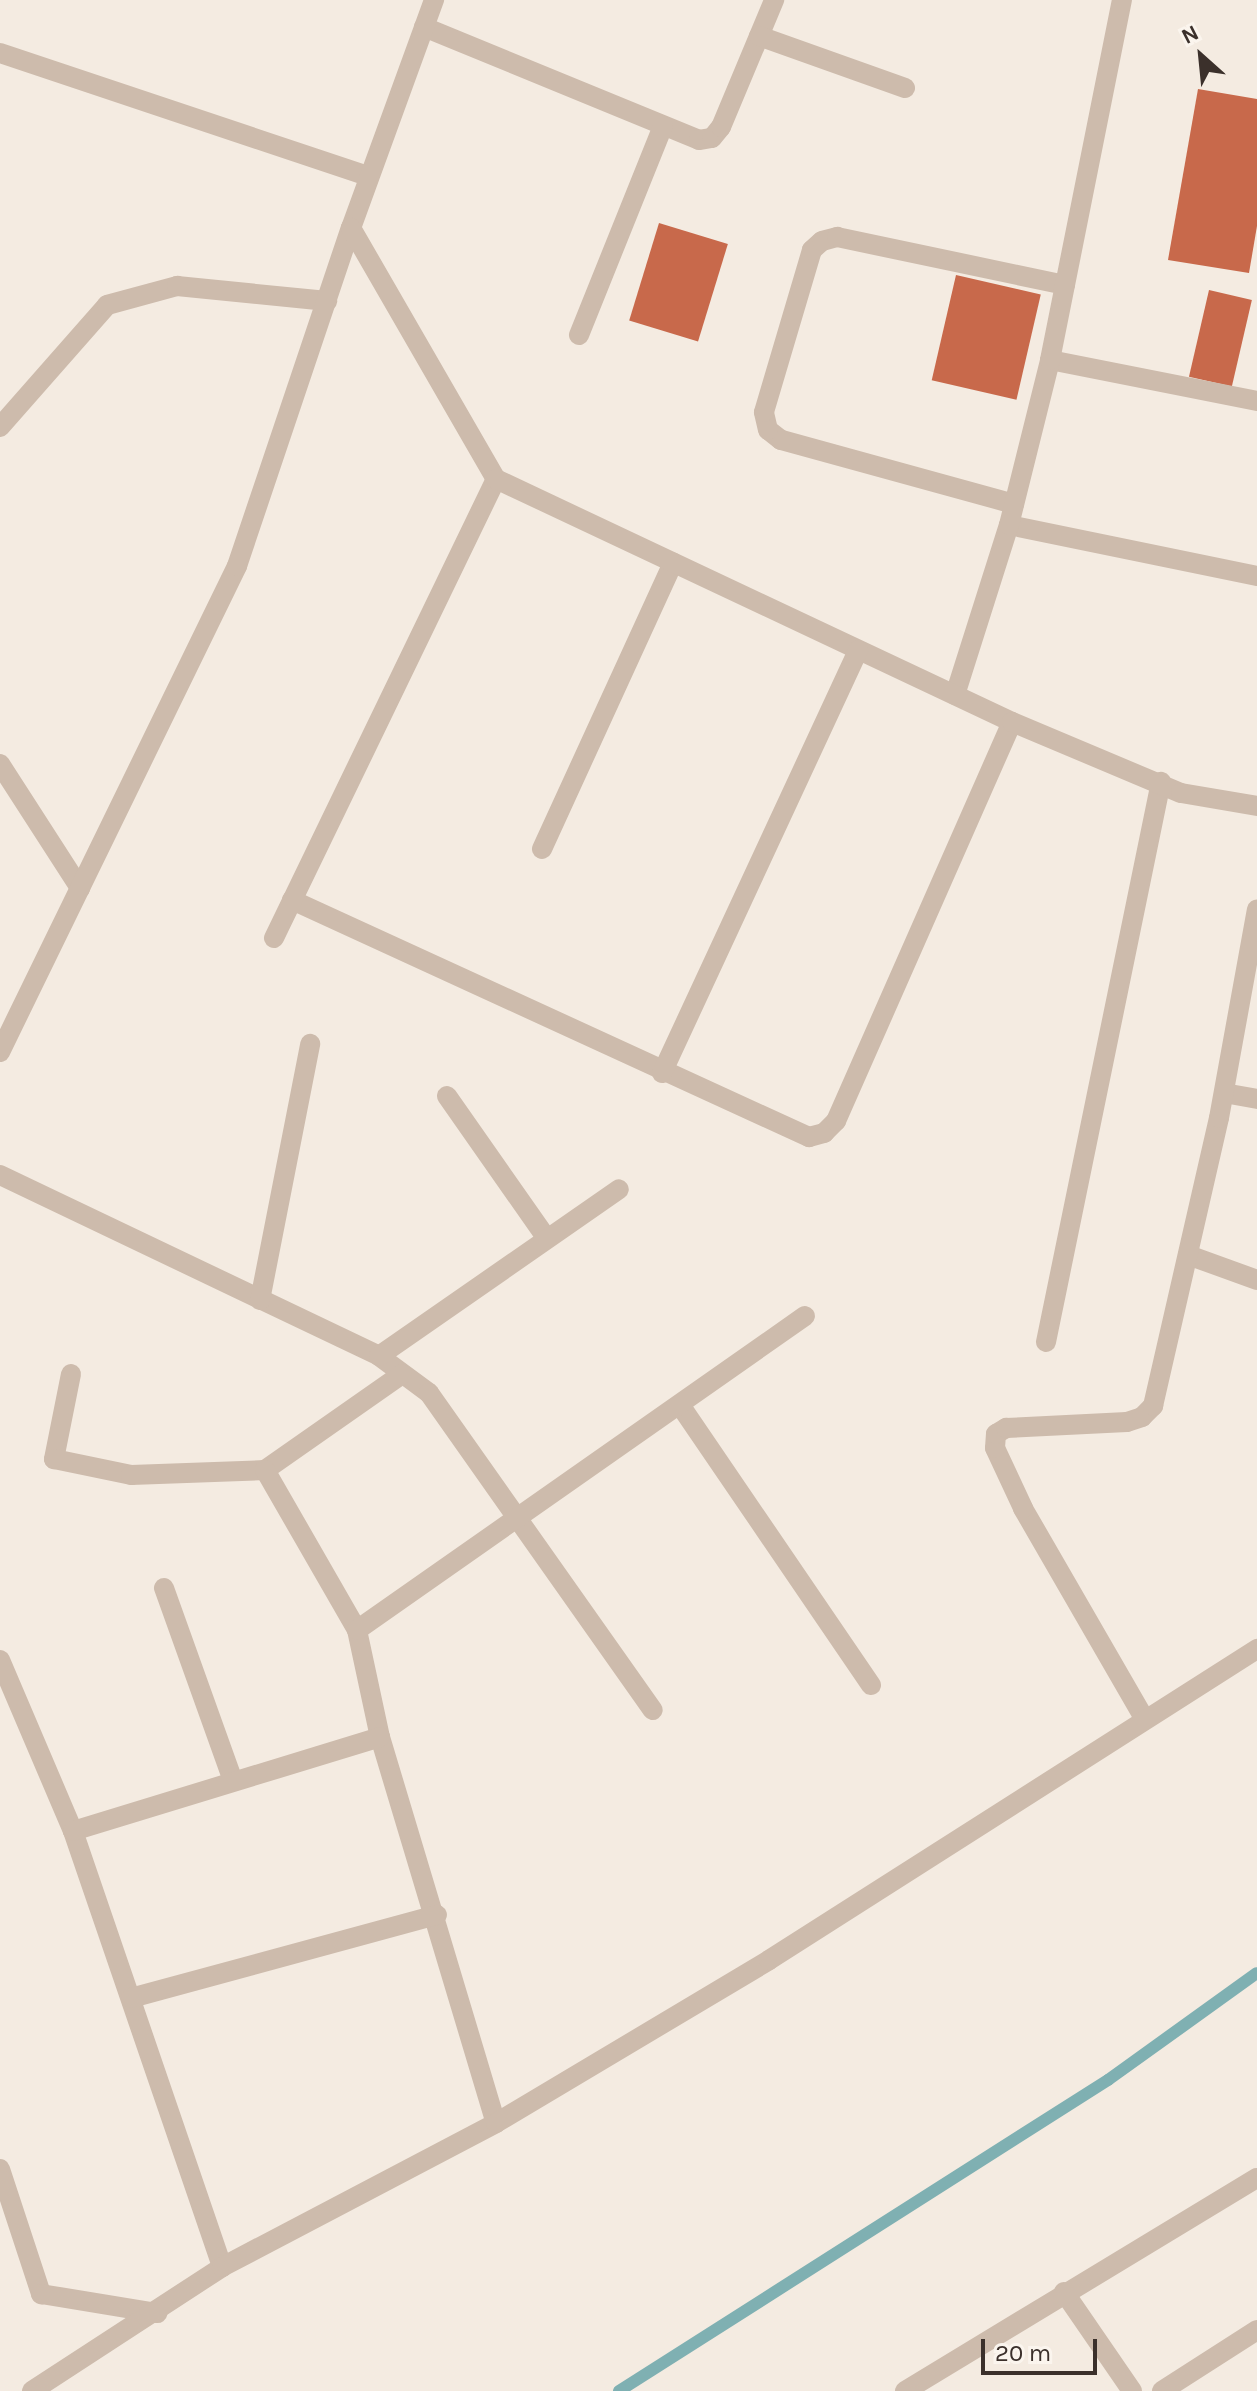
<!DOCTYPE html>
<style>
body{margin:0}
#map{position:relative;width:1257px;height:2391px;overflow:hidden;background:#f4ebe1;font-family:Karla,sans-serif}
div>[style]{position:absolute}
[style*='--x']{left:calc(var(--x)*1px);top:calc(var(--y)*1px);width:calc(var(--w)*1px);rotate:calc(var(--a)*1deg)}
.stream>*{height:12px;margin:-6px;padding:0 6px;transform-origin:6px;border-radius:6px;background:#7fb0b2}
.building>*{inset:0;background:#c8694b;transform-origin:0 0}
.lane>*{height:20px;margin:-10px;padding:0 10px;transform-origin:10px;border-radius:10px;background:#cdbbac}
.street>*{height:20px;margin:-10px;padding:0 10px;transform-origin:10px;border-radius:10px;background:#cdbbac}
span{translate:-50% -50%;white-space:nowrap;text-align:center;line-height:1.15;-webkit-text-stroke:6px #fbf5ee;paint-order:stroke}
.north{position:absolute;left:1161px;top:16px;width:80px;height:80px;-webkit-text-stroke:6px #fbf5ee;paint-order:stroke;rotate:333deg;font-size:22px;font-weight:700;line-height:32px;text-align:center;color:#3b302b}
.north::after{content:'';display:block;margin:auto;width:28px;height:36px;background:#3b302b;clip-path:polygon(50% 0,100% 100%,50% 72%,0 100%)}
.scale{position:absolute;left:981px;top:2339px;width:116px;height:36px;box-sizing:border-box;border:4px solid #3b302b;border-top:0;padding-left:10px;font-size:24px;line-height:28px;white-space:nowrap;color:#3b302b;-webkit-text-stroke:6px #fbf5ee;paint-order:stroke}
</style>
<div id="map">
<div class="stream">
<div style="--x:619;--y:2391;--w:580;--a:-32.46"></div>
<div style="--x:1108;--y:2080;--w:183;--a:-35.7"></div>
</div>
<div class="building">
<div style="clip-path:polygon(1198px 89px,1257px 99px,1257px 226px,1249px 273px,1168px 260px)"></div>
<div style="left:659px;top:223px;width:72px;height:102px;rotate:17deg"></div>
<div style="left:956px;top:275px;width:87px;height:108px;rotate:13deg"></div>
<div style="left:1209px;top:290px;width:44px;height:89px;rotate:13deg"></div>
</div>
<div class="lane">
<div style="--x:1046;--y:1342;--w:572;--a:-78.4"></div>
</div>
<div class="street">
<div style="--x:424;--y:27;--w:297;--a:22.3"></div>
<div style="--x:699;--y:140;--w:13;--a:-9"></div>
<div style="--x:712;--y:138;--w:14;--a:-51"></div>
<div style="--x:721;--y:127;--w:138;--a:-67.3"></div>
<div style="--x:759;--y:36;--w:155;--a:19.6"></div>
<div style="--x:0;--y:53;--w:387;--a:18.5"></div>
<div style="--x:351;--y:228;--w:243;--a:-70"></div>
<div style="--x:579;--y:335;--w:225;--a:-68.1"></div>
<div style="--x:1050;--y:360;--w:211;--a:11.2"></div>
<div style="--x:0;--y:427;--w:162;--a:-48.7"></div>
<div style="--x:107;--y:305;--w:73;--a:-15.2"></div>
<div style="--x:177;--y:286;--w:151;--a:5.7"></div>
<div style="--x:1014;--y:504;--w:242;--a:-164.6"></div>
<div style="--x:781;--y:440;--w:16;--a:-142"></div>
<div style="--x:768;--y:430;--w:18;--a:-103"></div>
<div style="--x:764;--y:412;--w:169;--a:-73.5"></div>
<div style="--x:812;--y:250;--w:13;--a:-42"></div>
<div style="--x:822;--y:241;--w:16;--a:-15"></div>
<div style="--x:837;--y:237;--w:233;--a:11.9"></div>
<div style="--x:1009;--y:525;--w:253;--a:11.6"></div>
<div style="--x:955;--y:695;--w:178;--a:-72.4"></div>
<div style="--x:1009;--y:525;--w:170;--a:-76"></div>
<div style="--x:1050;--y:360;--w:367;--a:-78.7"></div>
<div style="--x:0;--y:764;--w:148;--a:57.2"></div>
<div style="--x:542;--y:849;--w:315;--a:-65.4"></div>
<div style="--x:292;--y:900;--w:569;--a:24.63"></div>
<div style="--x:809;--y:1137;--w:16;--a:-15"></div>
<div style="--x:824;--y:1133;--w:17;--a:-45"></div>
<div style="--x:836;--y:1121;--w:436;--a:-66.2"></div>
<div style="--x:274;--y:938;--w:510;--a:-64.19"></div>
<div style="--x:0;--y:1052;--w:541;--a:-64"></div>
<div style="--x:237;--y:566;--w:357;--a:-71.4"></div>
<div style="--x:351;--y:228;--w:290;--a:60"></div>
<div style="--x:496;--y:479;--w:570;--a:25.22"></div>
<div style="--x:1012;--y:722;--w:183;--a:22.8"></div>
<div style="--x:1181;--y:793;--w:77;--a:9.7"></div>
<div style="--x:662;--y:1073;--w:466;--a:-65.1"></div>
<div style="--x:1224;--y:1093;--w:34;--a:10"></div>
<div style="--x:447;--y:1096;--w:174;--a:55"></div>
<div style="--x:0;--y:1175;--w:420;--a:25.5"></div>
<div style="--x:379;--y:1356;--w:62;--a:36.5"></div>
<div style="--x:429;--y:1393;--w:388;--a:54.8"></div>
<div style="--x:1188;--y:1255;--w:73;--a:19.9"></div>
<div style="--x:260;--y:1300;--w:261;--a:-78.9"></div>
<div style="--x:379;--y:1356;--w:292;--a:-34.8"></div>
<div style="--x:71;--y:1374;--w:87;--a:101.3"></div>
<div style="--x:54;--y:1459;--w:79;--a:11.7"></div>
<div style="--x:131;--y:1475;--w:134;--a:-2.1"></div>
<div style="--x:265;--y:1470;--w:167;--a:-35"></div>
<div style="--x:680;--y:1405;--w:339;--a:55.7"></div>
<div style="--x:265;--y:1470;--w:185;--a:60.1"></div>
<div style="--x:357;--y:1630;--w:109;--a:77.9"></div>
<div style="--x:380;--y:1737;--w:403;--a:73.3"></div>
<div style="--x:164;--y:1588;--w:205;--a:70.3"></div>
<div style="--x:357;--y:1630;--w:547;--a:-35.03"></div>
<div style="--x:0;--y:1660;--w:186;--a:66.9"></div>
<div style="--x:73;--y:1831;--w:461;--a:71.1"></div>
<div style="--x:1144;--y:1718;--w:242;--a:-120"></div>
<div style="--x:1023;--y:1508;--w:66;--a:-115"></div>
<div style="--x:995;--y:1448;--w:14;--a:-86"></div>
<div style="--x:996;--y:1434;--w:12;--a:-31"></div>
<div style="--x:1006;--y:1428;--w:121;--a:-2.8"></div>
<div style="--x:1127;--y:1422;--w:16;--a:-18"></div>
<div style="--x:1142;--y:1417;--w:16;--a:-45"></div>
<div style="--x:1153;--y:1406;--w:295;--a:-77.1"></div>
<div style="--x:1219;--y:1118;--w:212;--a:-79.7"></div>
<div style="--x:73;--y:1831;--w:321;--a:-17"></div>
<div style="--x:131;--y:1998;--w:317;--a:-15.2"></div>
<div style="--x:0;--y:2169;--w:132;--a:71.8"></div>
<div style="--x:41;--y:2294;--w:118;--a:9.3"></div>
<div style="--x:1064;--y:2292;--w:120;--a:55.5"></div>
<div style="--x:32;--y:2391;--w:227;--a:-33.1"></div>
<div style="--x:222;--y:2267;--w:310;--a:-27.7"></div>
<div style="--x:496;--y:2123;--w:318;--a:-30.8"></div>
<div style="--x:769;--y:1960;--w:579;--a:-32.51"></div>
<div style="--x:905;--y:2391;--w:411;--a:-31.2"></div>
<div style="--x:1162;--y:2391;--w:113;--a:-32.7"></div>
</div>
<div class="north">N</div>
<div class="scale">20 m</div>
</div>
